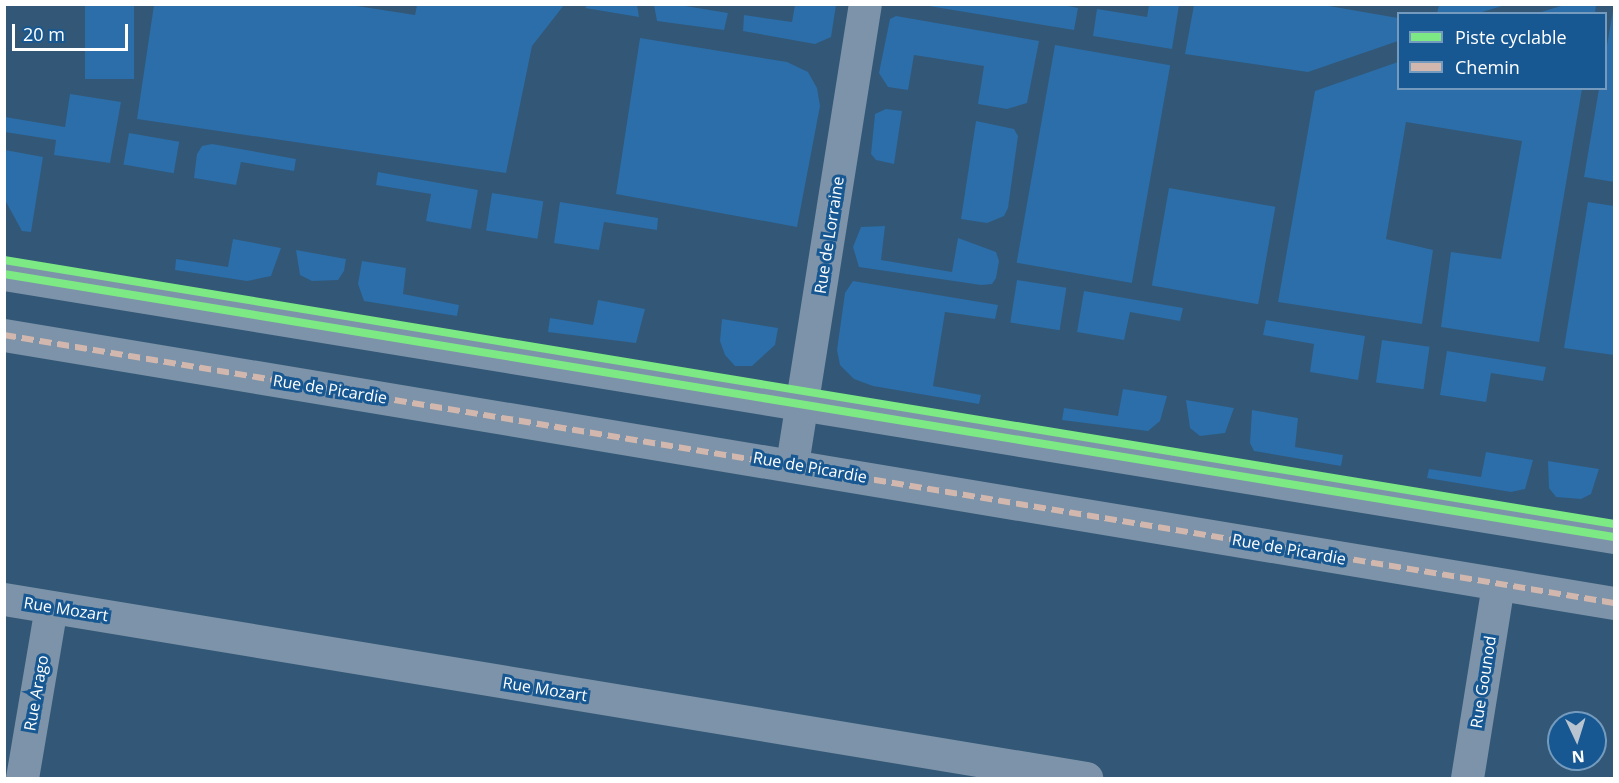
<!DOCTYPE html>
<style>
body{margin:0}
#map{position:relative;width:1619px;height:783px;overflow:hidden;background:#335776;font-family:"Open Sans",sans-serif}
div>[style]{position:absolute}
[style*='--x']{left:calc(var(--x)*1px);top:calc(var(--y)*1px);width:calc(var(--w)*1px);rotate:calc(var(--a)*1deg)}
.green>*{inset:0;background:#2b6ea9;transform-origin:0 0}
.street>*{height:33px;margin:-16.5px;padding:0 16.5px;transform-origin:16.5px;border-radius:16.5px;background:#7c93a9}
.quiet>*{height:6px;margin-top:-3px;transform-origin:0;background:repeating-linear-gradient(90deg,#d1b7ad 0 12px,transparent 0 18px)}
.cycleway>*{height:8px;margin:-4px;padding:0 4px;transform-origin:4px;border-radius:4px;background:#7ce984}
span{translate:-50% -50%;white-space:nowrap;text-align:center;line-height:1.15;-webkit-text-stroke:6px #175892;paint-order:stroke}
.street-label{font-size:16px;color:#fff}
.frame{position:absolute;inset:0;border:6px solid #fff;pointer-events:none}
.legend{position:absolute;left:1397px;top:12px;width:210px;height:78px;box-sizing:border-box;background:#175892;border:2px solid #749bbe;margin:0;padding:8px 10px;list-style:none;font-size:18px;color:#fff}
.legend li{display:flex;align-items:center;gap:12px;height:30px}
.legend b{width:30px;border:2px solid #749bbe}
.north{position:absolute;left:1547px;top:711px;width:60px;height:60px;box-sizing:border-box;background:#175892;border:2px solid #749bbe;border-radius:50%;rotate:176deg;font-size:16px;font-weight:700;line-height:24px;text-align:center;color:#fff}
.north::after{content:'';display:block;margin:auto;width:21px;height:27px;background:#b8c4cf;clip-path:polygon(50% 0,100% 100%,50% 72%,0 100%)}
.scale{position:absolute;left:12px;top:24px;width:116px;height:27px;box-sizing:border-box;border:3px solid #fff;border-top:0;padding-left:8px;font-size:18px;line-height:21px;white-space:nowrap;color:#fff;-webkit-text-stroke:4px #175892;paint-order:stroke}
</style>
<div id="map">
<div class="green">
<div style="clip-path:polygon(344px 4px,415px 15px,417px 5px,564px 5px,532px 46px,506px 173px,137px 119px,154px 5px)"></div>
<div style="clip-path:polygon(1058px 4px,1078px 8px,1074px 30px,923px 5px)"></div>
<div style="left:85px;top:5px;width:49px;height:74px"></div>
<div style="clip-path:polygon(588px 5px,637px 5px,639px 17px,585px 8px)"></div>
<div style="clip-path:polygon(654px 5px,679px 5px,728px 13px,724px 30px,657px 21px)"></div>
<div style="clip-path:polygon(795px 5px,836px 5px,831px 37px,815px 44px,743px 31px,744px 15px,792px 22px)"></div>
<div style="clip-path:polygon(1149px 5px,1179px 5px,1172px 49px,1093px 36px,1097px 9px,1147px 17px)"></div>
<div style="clip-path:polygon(1194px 5px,1323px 5px,1398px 18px,1398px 41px,1308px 72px,1185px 54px)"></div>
<div style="clip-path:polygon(1439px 5px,1439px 4px,1505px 5px,1479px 13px,1437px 13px)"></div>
<div style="clip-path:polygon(1564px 5px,1564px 4px,1596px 5px,1595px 13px,1538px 13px)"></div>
<div style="clip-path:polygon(1614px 5px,1614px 182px,1584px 177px,1599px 89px,1606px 88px,1606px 51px)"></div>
<div style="clip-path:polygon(896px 16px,1039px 41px,1027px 103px,1007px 109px,978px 104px,984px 66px,914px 55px,908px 90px,888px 87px,879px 73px,890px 19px)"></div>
<div style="clip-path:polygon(640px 38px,787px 62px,808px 72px,817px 88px,820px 106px,797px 227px,616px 194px)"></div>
<div style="left:1055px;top:45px;width:117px;height:221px;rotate:10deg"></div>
<div style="clip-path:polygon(1398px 62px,1398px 88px,1582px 89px,1539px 342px,1441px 327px,1451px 252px,1501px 259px,1522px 141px,1406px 122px,1386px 239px,1433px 250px,1422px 324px,1278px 302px,1315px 91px)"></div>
<div style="clip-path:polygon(70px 94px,121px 102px,110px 163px,54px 155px,56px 140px,5px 132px,5px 117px,65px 127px)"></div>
<div style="clip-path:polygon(886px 109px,902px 111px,894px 164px,876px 160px,871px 154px,875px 114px)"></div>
<div style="clip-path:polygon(976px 121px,1014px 129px,1018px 136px,1008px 208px,1004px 216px,987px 223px,961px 219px)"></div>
<div style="left:129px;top:133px;width:51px;height:32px;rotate:10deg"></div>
<div style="clip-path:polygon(212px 144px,296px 159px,294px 171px,241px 162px,236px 185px,194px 178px,197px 154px,202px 146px)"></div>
<div style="clip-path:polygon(5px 150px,43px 157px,31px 232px,22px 231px,5px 200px)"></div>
<div style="clip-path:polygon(378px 172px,478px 190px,471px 229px,426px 221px,431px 194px,376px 185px)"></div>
<div style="left:1169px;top:188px;width:108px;height:99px;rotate:10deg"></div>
<div style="left:492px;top:193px;width:52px;height:38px;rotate:9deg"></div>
<div style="clip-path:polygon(560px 202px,658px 218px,657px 230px,604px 222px,599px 250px,554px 243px)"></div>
<div style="clip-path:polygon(1588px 202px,1614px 206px,1614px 355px,1564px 348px)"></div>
<div style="clip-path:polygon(885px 226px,881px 260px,952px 272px,958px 238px,996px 252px,999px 261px,996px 278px,992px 284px,981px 285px,859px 267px,853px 247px,861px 227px)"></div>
<div style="clip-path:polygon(233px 239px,281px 248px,271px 276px,247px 281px,175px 270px,176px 259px,228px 267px)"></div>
<div style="clip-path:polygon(296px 250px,346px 259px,344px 271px,338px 280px,312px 281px,300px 275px)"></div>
<div style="clip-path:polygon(362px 261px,406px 268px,403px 294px,459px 305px,457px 316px,364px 301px,358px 284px)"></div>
<div style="left:1017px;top:280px;width:50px;height:43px;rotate:9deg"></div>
<div style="clip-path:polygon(853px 281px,998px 305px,995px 319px,945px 312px,933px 386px,981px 395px,979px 404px,873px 386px,854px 379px,840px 365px,837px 350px,845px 293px)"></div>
<div style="clip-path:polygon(1084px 291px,1183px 308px,1180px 321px,1130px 312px,1124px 340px,1077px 332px)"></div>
<div style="clip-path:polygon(598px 300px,645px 309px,636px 343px,548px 332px,550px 318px,593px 325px)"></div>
<div style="clip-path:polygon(722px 319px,778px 328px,775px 345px,752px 366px,735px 366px,725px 355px,720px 341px)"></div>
<div style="clip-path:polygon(1266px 320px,1365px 336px,1358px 380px,1310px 372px,1314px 344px,1263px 335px)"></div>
<div style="left:1382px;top:340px;width:48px;height:43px;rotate:8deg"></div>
<div style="clip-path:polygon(1447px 351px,1546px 367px,1543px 381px,1491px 373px,1486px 402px,1440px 395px)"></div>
<div style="clip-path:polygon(1123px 389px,1167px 396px,1160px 421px,1148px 431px,1062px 420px,1064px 408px,1118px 416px)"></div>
<div style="clip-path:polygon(1186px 400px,1234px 408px,1225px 433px,1200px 436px,1190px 428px)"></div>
<div style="clip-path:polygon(1252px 410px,1298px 418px,1295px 447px,1343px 455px,1341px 466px,1254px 451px,1250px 443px)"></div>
<div style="clip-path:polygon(1486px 452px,1533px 460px,1525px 489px,1511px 492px,1427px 478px,1429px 469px,1481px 477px)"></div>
<div style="clip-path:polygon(1548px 461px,1599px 469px,1591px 494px,1581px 499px,1556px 497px,1549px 488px)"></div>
</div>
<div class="street">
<div style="--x:4;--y:274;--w:1631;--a:9.28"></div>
<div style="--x:4;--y:335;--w:1632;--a:9.45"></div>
<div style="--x:792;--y:464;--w:466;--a:-81"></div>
<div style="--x:4;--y:599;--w:1097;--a:9.39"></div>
<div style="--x:22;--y:778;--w:173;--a:-80.4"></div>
<div style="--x:1467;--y:778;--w:195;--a:-80.9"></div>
</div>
<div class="quiet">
<div style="--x:4;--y:335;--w:1632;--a:9.45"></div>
</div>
<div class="cycleway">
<div style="--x:4;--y:260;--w:1632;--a:9.31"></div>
<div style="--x:4;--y:274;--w:1631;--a:9.28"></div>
</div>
<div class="street-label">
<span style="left:829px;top:235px;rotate:-81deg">Rue de Lorraine</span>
<span style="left:330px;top:389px;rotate:9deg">Rue de Picardie</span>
<span style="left:810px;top:467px;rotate:10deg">Rue de Picardie</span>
<span style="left:1289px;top:549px;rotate:10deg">Rue de Picardie</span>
<span style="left:66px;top:609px;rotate:9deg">Rue Mozart</span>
<span style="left:1483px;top:682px;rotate:-81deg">Rue Gounod</span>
<span style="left:545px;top:689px;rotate:9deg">Rue Mozart</span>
<span style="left:36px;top:693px;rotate:-80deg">Rue Arago</span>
</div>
<div class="frame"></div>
<ul class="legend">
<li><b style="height:8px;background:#7ce984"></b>Piste cyclable</li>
<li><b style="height:8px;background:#d1b7ad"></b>Chemin</li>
</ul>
<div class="north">N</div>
<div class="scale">20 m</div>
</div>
